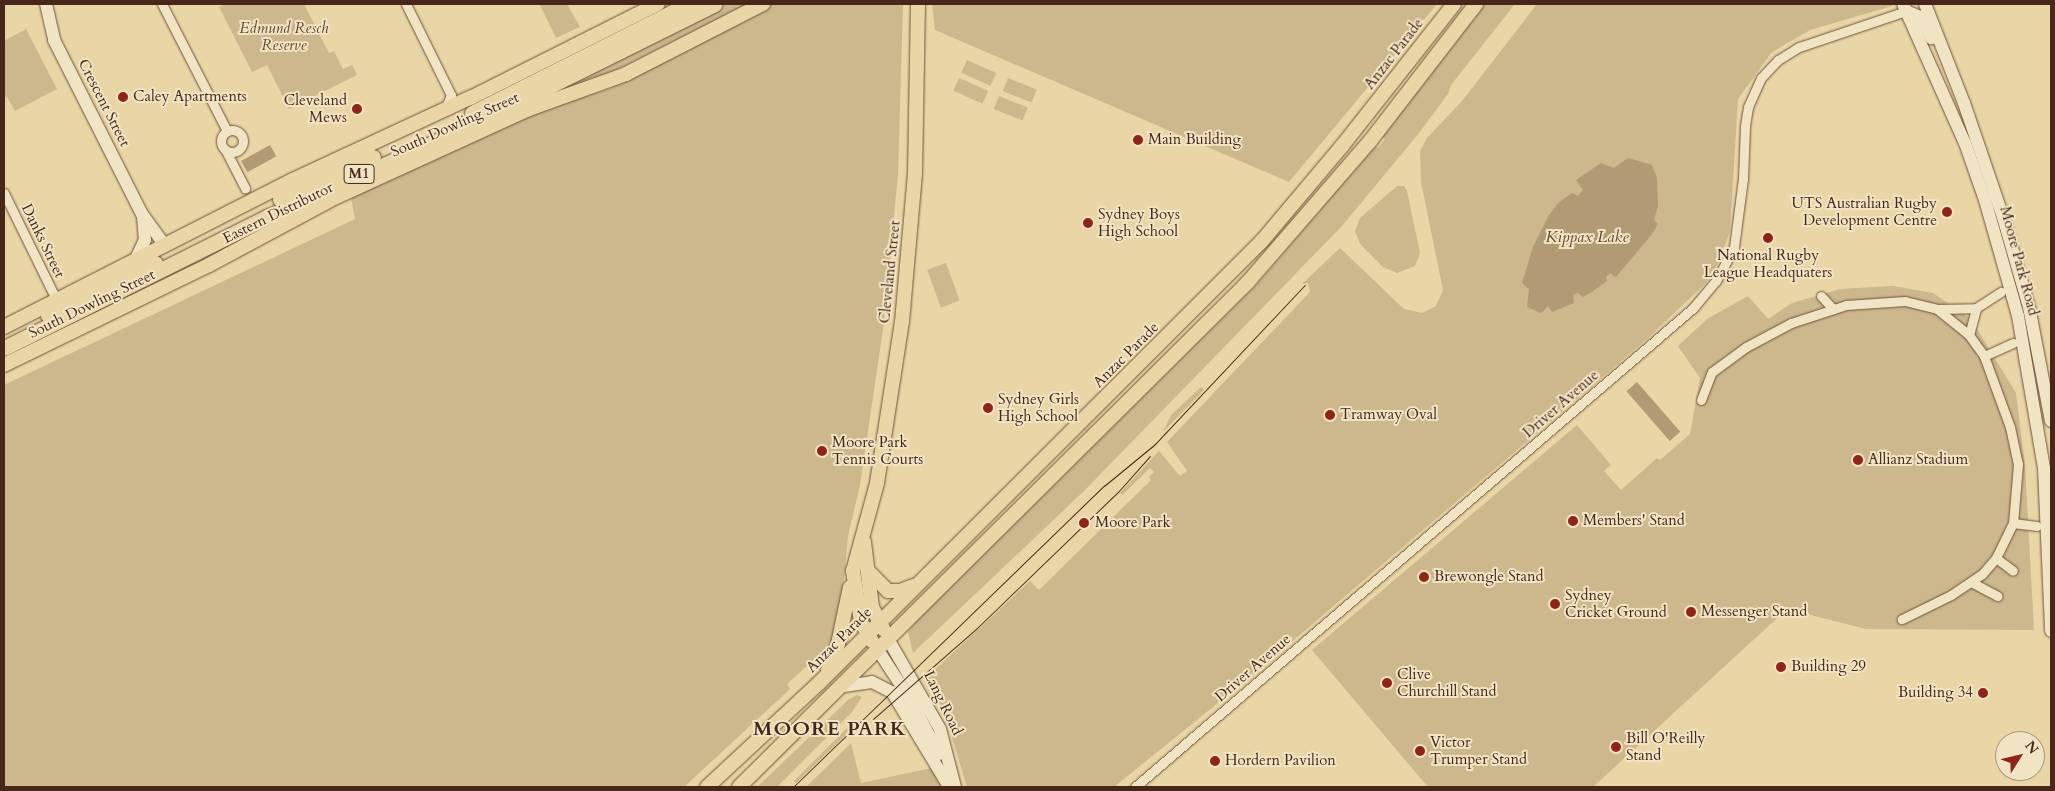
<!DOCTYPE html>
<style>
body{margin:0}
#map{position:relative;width:2055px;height:791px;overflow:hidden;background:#e9d5a5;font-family:Cardo,serif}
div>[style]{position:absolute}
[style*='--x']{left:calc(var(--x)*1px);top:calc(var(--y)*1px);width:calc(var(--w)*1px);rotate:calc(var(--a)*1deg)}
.green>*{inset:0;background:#cdb78d;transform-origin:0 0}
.water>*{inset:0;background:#b29a75;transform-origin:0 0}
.roads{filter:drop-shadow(0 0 1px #70523c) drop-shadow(0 0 1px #70523c)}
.street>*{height:9px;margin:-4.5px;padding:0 4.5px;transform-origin:4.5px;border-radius:4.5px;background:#f1e4c4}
.street>.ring{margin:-4.5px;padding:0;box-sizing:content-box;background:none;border:9px solid #f1e4c4;border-radius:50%}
.secondary>*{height:12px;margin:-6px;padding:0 6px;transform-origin:6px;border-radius:6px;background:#f1e4c4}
.primary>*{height:14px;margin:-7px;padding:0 7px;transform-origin:7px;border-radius:7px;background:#e9d5a5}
.highway>*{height:15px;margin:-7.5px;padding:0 7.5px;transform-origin:7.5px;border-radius:7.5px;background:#e9d5a5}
.tram>*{height:1px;margin:-0.5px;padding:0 0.5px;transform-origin:0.5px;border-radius:0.5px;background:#472719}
.dots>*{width:14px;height:14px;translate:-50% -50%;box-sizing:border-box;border:2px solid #f1e4c4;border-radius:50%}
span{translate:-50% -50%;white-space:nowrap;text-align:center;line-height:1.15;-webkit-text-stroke:4px #f1e4c4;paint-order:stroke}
.shield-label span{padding:1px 4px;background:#f1e4c4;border:1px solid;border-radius:4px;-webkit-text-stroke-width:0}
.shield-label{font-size:14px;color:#472719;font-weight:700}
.park-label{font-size:15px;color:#624430;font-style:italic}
.street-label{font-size:15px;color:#472719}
.poi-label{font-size:15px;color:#472719}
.left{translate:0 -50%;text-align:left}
.right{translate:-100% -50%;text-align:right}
.water-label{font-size:16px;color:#624430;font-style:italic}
.district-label{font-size:20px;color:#472719;font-weight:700;letter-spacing:1px}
.frame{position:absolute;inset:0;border:5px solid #472719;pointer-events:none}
.north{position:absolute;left:1995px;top:731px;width:50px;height:50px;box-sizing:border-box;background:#f1e4c4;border:1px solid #ad9880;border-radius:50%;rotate:54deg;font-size:14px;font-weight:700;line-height:20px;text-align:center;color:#472719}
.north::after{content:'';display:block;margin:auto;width:18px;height:22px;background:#8f2418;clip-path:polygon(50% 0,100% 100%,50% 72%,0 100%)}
</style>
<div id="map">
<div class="green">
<div style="clip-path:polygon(226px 4px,304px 4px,329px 53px,334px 51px,343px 69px,352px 65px,357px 75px,289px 109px,267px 65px,252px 72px,219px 7px)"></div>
<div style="clip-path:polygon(567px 4px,580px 27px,556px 38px,540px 5px)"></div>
<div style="clip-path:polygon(727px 4px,747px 4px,606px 75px,552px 93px)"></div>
<div style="clip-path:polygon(772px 4px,903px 4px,898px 174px,883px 329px,860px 485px,848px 536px,843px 592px,850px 627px,787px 684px,790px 689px,684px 787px,4px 787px,4px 385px,355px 219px,351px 197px,549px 107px,609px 89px)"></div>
<div style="clip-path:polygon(932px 4px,1437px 4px,1289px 182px,935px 30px)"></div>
<div style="clip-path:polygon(1485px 4px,1515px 4px,1451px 85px,1448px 94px,1419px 133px,1342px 226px,1084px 491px,913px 653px,908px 632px,916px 621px,1256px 285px,1375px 146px,1378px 148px,1385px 139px,1382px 136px)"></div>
<div style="clip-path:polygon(1537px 4px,1891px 4px,1892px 6px,1810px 30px,1771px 53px,1738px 99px,1730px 231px,1720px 260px,1706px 283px,1646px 340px,1255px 673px,1114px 787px,967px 787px,945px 714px,927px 679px,929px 675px,1030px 581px,1039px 590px,1151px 480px,1149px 477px,1154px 472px,1150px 468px,1122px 495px,1120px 493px,1159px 451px,1180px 476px,1187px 471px,1167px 442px,1310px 292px,1308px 283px,1302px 284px,1340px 248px,1404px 309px,1422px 313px,1436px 306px,1443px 290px,1421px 182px,1420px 151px,1427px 138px,1462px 101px)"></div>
<div style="clip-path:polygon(26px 29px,57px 89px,15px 111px,7px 97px,4px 98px,4px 41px)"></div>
<div style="left:967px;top:60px;width:32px;height:14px;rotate:24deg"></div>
<div style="left:959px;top:78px;width:32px;height:14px;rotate:24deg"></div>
<div style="left:1008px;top:78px;width:31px;height:14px;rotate:22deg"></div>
<div style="left:999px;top:96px;width:31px;height:14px;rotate:22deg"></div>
<div style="clip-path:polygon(1397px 186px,1404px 186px,1407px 191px,1420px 253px,1415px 266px,1397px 273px,1383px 267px,1360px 244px,1355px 231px,1360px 218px)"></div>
<div style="left:946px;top:263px;width:40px;height:20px;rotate:70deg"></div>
<div style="clip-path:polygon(1893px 286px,1933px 293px,1971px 319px,2016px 393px,2025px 465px,2034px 630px,1866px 629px,1787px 609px,1593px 787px,1428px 787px,1312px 650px,1577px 425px,1611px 465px,1604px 471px,1621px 490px,1657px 458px,1660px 460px,1690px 434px,1700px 378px,1678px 346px,1707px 319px,1748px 296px,1768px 319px,1792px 303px,1840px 289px)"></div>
<div style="clip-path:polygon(1201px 387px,1204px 390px,1163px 432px,1171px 415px)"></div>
<div style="clip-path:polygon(857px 695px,862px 697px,852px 712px,777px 787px,757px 787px,848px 700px)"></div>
<div style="clip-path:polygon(828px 711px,749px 787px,744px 787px,804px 732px)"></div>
<div style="clip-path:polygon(848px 727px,851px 730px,796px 783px,794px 781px)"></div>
<div style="clip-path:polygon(851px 743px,861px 783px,932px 768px,943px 787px,806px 787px)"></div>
</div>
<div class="water">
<div style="left:270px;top:145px;width:13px;height:33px;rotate:61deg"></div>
<div style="clip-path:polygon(1628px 158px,1652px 165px,1657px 178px,1658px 206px,1654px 220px,1658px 224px,1653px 233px,1616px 277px,1610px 273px,1606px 277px,1607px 281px,1590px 293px,1583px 297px,1578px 293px,1573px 295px,1574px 303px,1552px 312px,1548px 306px,1541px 313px,1527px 307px,1529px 289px,1522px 283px,1533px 247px,1548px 217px,1558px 203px,1572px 193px,1578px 196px,1583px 190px,1576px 180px,1601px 163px,1614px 168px)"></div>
<div style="left:1637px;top:382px;width:66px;height:14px;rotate:49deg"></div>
</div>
<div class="roads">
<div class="street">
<div style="--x:162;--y:4;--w:143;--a:62.9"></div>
<div style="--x:406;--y:4;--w:102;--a:63.7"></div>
<div style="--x:451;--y:95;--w:15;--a:113"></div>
<div class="ring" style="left:221px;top:130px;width:13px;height:13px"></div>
<div style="--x:226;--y:151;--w:42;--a:62.8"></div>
<div style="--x:4;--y:193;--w:120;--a:63.9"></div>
<div style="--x:1821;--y:296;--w:18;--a:47"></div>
<div style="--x:1937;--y:309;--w:39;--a:-1"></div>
<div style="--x:1969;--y:335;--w:28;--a:-75"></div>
<div style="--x:1976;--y:308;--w:30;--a:-33"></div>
<div style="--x:1984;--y:356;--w:32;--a:-24"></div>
<div style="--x:1701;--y:400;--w:30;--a:-69"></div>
<div style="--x:1712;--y:372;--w:42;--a:-36.3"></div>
<div style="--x:1746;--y:347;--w:51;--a:-28.1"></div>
<div style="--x:1791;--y:323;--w:58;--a:-18.1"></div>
<div style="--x:1846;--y:305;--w:59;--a:-3.9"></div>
<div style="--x:1905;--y:301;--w:33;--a:14"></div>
<div style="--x:1937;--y:309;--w:41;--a:39.1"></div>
<div style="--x:1969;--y:335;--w:26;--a:54"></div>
<div style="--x:1984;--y:356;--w:76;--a:69.9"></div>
<div style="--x:2010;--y:427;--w:38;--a:78"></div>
<div style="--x:2018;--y:464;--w:59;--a:94.8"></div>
<div style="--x:2013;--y:523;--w:39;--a:116"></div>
<div style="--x:1996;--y:558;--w:21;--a:131"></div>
<div style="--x:1982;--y:574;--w:37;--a:146"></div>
<div style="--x:1951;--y:595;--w:55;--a:153.9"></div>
<div style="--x:2013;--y:523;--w:24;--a:7"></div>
<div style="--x:1996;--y:558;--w:21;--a:37"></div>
<div style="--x:1971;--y:582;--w:30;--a:28"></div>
<div style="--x:1135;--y:787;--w:735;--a:-40.64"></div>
<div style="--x:1693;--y:308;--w:35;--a:-50"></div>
<div style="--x:1716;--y:281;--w:38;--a:-62"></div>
<div style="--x:1734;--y:247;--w:69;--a:-82.5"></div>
<div style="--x:1743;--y:179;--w:53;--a:-87.8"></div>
<div style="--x:1745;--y:126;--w:19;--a:-81"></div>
<div style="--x:1748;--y:107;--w:32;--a:-66"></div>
<div style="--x:1761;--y:78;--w:25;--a:-47"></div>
<div style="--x:1778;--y:60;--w:25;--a:-32"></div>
<div style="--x:1799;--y:47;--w:113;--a:-18.6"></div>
</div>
<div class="secondary">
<div style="--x:46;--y:4;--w:37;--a:77"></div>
<div style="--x:54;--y:40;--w:195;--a:63.2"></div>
<div style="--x:142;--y:214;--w:39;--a:54"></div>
<div style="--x:1903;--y:4;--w:152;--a:66"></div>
<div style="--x:1965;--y:143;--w:60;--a:70.7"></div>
<div style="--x:1985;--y:200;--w:121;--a:74.1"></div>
<div style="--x:2018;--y:316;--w:154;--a:80.3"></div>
<div style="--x:2044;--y:468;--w:163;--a:87.5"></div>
<div style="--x:1925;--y:4;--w:106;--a:68.5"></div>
<div style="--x:1964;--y:103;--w:120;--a:71.1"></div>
<div style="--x:2003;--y:217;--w:94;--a:73.9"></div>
<div style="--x:2029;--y:307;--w:116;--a:79.1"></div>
<div style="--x:1906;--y:11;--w:15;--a:23"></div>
<div style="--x:1920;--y:17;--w:24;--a:62"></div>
<div style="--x:135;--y:261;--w:23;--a:-65"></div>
<div style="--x:145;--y:240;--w:24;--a:-95"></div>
<div style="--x:888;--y:639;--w:104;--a:60"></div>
<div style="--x:940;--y:729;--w:60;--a:75.5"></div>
<div style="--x:878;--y:650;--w:59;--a:56.9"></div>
<div style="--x:910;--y:699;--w:62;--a:62.2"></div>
<div style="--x:844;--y:686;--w:28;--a:-8"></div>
<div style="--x:872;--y:682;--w:22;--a:27"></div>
<div style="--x:892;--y:692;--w:109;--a:58.9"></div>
</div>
<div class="primary">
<div style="--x:4;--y:327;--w:324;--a:-27"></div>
<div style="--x:293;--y:180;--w:195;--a:-24.9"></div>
<div style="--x:470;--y:98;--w:210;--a:-26.6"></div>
<div style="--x:4;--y:365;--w:228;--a:-26"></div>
<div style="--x:209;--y:265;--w:137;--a:-28.2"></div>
<div style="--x:330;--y:200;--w:219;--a:-24.6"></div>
<div style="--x:529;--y:109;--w:103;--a:-19.8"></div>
<div style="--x:626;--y:74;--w:154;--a:-27.1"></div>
<div style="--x:864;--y:542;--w:65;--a:83"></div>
<div style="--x:872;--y:607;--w:25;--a:63"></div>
<div style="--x:869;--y:572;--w:27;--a:45"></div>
<div style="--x:888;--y:591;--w:12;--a:0"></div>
<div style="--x:900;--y:591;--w:14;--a:-21"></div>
<div style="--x:872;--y:641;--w:22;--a:-120"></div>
<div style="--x:861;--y:622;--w:52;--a:-98.9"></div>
<div style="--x:853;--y:571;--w:91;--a:-74.7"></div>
<div style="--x:877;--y:483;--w:163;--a:-81.2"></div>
<div style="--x:902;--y:322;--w:149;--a:-85"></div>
<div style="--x:915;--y:174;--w:170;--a:-89"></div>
<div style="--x:828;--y:670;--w:28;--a:-69"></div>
<div style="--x:838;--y:644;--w:58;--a:-78.1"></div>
<div style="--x:707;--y:787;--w:153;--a:-42.9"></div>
<div style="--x:819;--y:683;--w:626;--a:-44.94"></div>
<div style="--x:1262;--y:241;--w:124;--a:-49.9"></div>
<div style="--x:1342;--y:146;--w:181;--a:-51.7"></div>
<div style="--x:739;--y:787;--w:717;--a:-44.77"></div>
<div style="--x:1248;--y:282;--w:188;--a:-49.1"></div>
<div style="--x:1371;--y:140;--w:172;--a:-52.3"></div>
</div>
<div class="highway">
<div style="--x:472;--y:113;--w:243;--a:-26.7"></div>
<div style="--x:280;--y:199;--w:102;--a:-24.3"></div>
<div style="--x:48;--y:315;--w:119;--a:-25.9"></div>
<div style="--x:4;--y:348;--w:294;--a:-26.5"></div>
<div style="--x:267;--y:217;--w:204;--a:-24"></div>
<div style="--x:453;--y:134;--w:292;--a:-26.4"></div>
</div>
</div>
<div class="tram">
<div style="--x:873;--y:719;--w:138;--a:-41.2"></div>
<div style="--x:977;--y:628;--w:196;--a:-44"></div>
<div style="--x:1118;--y:492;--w:48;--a:-48.4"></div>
<div style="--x:793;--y:787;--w:433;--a:-44.1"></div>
<div style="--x:1104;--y:486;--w:65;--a:-39.4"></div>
<div style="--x:1154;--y:445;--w:220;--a:-46.7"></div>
</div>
<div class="dots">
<div style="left:123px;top:97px;background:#8f2418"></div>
<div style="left:357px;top:109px;background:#8f2418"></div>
<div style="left:1138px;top:140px;background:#8f2418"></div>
<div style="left:1947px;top:212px;background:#8f2418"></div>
<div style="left:1088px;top:223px;background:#8f2418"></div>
<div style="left:1768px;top:238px;background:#8f2418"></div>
<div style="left:988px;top:408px;background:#8f2418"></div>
<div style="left:1330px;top:415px;background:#8f2418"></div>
<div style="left:822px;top:451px;background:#8f2418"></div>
<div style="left:1858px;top:460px;background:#8f2418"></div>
<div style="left:1573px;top:521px;background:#8f2418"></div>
<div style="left:1084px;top:523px;background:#8f2418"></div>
<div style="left:1424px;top:577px;background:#8f2418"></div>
<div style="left:1555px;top:604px;background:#8f2418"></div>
<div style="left:1691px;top:612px;background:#8f2418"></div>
<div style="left:1781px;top:667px;background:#8f2418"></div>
<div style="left:1387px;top:683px;background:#8f2418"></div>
<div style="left:1983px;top:693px;background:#8f2418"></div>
<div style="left:1616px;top:747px;background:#8f2418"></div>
<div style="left:1420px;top:751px;background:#8f2418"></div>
<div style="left:1215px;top:761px;background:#8f2418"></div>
</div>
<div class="shield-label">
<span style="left:359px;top:174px">M1</span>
</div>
<div class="park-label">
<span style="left:284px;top:37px">Edmund Resch<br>Reserve</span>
</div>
<div class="street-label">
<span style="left:1394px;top:54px;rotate:-52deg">Anzac Parade</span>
<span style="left:104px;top:103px;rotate:63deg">Crescent Street</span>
<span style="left:455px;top:125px;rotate:-24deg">South Dowling Street</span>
<span style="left:278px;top:213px;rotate:-26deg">Eastern Distributor</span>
<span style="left:43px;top:241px;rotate:64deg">Danks Street</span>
<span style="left:2019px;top:261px;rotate:75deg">Moore Park Road</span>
<span style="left:890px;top:272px;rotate:-84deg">Cleveland Street</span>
<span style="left:92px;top:304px;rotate:-26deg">South Dowling Street</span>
<span style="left:1126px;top:355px;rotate:-45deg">Anzac Parade</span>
<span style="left:1561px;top:404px;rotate:-41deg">Driver Avenue</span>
<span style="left:839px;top:640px;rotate:-45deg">Anzac Parade</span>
<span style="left:1253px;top:668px;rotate:-41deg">Driver Avenue</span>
<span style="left:943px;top:703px;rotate:64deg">Lang Road</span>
</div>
<div class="poi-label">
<span class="left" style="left:133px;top:97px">Caley Apartments</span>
<span class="right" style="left:347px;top:109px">Cleveland<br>Mews</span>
<span class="left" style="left:1148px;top:140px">Main Building</span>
<span class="right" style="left:1937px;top:212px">UTS Australian Rugby<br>Development Centre</span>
<span class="left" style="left:1098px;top:223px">Sydney Boys<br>High School</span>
<span style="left:1768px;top:264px">National Rugby<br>League Headquaters</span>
<span class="left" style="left:998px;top:408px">Sydney Girls<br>High School</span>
<span class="left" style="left:1340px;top:415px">Tramway Oval</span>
<span class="left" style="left:832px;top:451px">Moore Park<br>Tennis Courts</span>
<span class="left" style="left:1868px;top:460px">Allianz Stadium</span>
<span class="left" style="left:1583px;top:521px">Members' Stand</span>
<span class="left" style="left:1095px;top:523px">Moore Park</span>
<span class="left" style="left:1434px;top:577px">Brewongle Stand</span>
<span class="left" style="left:1565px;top:604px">Sydney<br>Cricket Ground</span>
<span class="left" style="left:1701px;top:612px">Messenger Stand</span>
<span class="left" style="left:1791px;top:667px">Building 29</span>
<span class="left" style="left:1397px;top:683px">Clive<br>Churchill Stand</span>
<span class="right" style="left:1973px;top:693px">Building 34</span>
<span class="left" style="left:1626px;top:747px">Bill O'Reilly<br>Stand</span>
<span class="left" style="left:1430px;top:751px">Victor<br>Trumper Stand</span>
<span class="left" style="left:1225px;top:761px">Hordern Pavilion</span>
</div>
<div class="water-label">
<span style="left:1587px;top:237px">Kippax Lake</span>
</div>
<div class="district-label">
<span style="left:830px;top:728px">MOORE PARK</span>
</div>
<div class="frame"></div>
<div class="north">N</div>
</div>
